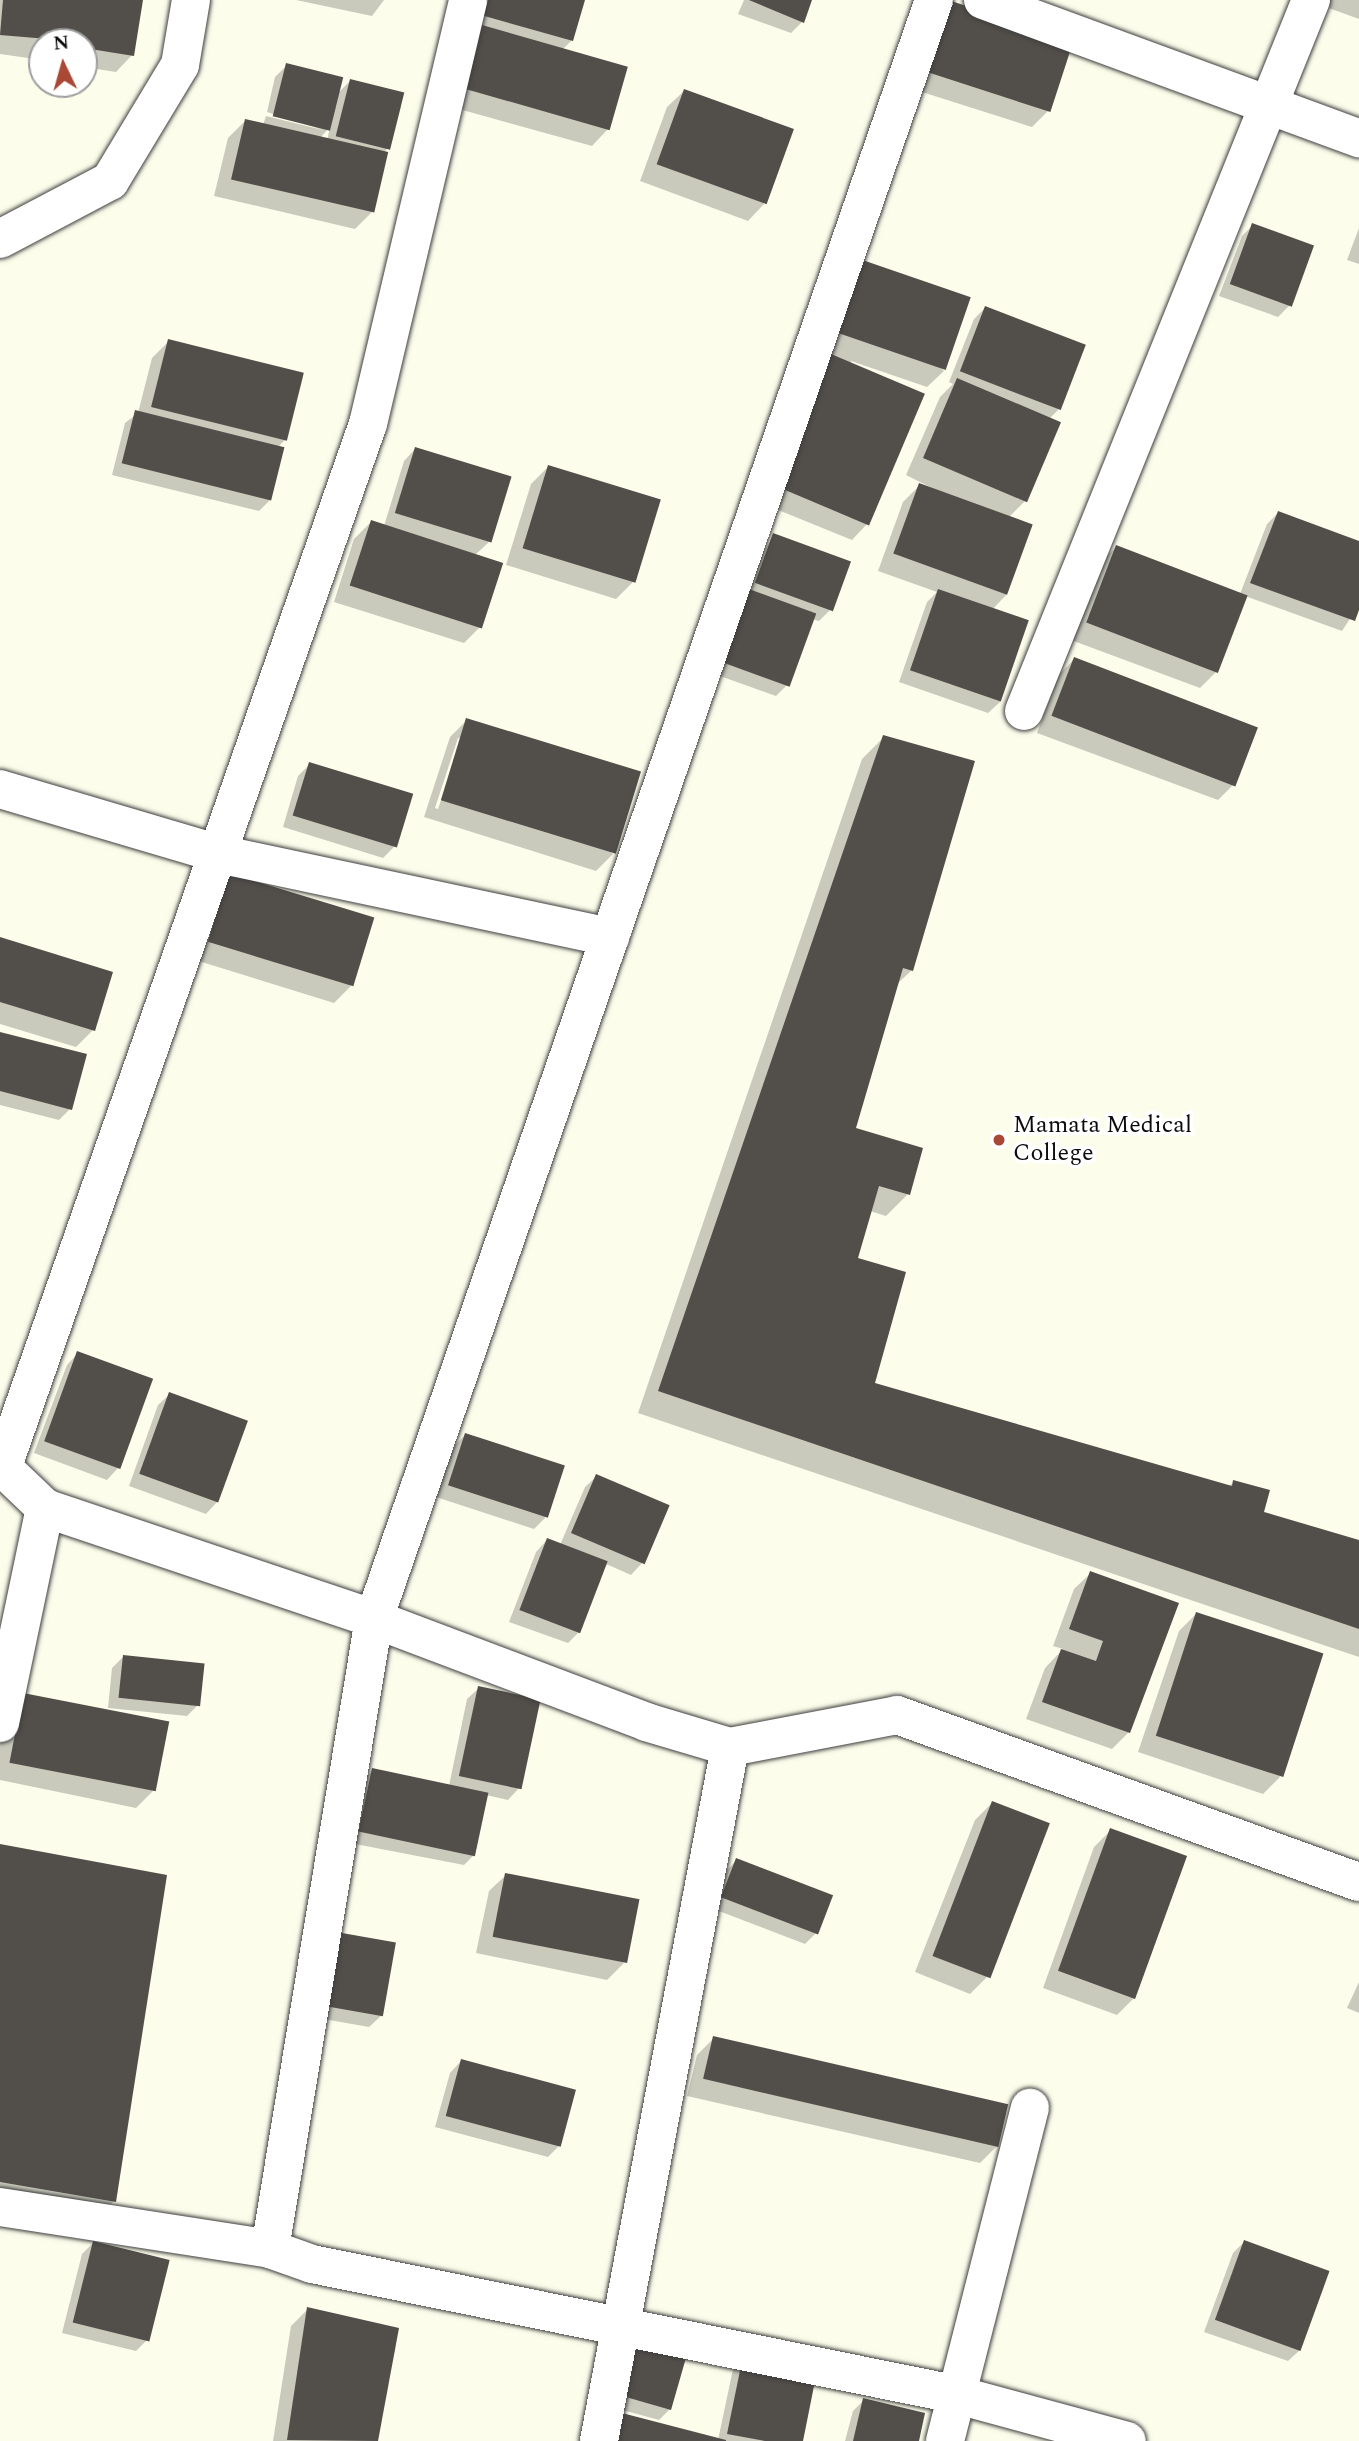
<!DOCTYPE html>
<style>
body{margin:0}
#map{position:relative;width:1359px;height:2441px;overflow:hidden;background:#fcfdeb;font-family:Spectral,serif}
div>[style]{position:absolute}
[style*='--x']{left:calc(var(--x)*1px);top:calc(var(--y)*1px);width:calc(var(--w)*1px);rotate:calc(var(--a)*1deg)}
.shadow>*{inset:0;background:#0003}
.building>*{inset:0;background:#524e49;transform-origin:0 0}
.roads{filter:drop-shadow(0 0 2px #3e3e3e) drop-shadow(0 0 2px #3e3e3e)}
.street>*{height:38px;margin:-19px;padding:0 19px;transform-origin:19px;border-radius:19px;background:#fff}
.dots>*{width:19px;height:19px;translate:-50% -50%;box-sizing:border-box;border:4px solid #fff;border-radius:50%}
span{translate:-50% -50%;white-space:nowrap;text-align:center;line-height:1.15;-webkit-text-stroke:7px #fff;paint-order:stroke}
.poi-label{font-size:24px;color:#0b0b0b}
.left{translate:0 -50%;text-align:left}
.north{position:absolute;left:28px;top:28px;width:70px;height:70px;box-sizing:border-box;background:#fff;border:2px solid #9d9d9d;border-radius:50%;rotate:355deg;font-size:19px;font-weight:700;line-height:28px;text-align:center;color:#0b0b0b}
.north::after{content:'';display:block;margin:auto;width:24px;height:32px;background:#a94834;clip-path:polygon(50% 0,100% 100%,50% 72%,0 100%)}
</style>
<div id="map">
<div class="shadow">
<div style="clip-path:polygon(0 0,141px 0,132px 55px,116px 72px,84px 67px,84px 42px,42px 42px,42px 60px,0 54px)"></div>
<div style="clip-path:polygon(296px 0,384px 0,372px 16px)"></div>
<div style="clip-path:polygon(478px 0,583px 0,572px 40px,562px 50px,608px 129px,592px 146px,441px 104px)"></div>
<div style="clip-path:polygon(744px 0,810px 0,802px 22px,791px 33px,738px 14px)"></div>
<div style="clip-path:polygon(1313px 0,1359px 0,1359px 19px,1312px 2px)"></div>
<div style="clip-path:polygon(923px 16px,1049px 110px,1032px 127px,900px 85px)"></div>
<div style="clip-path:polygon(evenodd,287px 65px,337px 94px,350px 81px,388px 148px,382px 154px,372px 212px,355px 229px,214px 196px,228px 138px,245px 121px,263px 125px,266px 116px,323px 130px,267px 112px,275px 77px,287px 65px,330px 127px,327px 141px,319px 139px,330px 127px)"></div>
<div style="clip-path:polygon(684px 91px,764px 204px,748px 221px,640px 181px,667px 107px)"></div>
<div style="clip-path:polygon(1253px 225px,1289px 306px,1278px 317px,1219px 296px,1242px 236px)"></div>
<div style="clip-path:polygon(1359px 228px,1359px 264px,1347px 260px)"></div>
<div style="clip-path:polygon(829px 272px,944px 371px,927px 387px,851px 361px,868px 523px,852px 540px,761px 503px,815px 373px,833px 354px,803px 344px)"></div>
<div style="clip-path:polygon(985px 308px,1059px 409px,1049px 419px,1059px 423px,1025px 501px,1009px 517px,1007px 594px,992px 610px,1000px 702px,988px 713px,899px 682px,927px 602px,937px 592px,878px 571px,903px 502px,920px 485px,940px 492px,906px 475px,940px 397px,953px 384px,949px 382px,974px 319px)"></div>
<div style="clip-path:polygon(169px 341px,286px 439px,278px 447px,271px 499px,259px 511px,112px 475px,125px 423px,138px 413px,152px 358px)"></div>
<div style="clip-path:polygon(415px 449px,489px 542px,475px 555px,481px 626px,464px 643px,334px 602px,354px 539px,371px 522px,384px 526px,404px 461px)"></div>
<div style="clip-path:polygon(548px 467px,633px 582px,616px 599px,506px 565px,531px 484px)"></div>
<div style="clip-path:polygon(1278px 513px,1359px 543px,1359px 605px,1342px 631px,1245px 596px,1217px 671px,1200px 688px,1071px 640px,1099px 564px,1116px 547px,1240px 594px,1267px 524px)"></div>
<div style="clip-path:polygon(774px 535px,830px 610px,819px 621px,812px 619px,787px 685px,776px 696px,689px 665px)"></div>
<div style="clip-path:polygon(1074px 659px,1235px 783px,1218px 800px,1037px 733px,1058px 676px)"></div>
<div style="clip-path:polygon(evenodd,467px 720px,613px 854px,596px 871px,424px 817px,450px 737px,467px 720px,458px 738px,462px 738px,438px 809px,435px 808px,458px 738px)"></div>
<div style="clip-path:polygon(884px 737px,912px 970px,896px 985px,854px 1130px,908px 1194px,886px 1216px,870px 1211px,856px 1259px,872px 1384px,1228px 1487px,1234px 1482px,1262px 1513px,1359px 1541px,1359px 1657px,638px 1413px,862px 759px)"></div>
<div style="clip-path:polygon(310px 764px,394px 847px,383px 858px,283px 827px,298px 776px)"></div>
<div style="clip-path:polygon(212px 892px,351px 986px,334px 1003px,192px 959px)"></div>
<div style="clip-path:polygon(0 939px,110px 973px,93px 1030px,76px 1047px,0 1024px)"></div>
<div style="clip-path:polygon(0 1033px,70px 1109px,59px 1120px,0 1105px)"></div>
<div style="clip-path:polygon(78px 1353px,151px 1379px,118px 1468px,107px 1480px,34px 1453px,67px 1365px)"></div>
<div style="clip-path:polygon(170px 1394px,217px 1502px,206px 1514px,129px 1486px,158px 1405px)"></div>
<div style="clip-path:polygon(465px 1435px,563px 1467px,545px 1518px,534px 1529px,436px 1497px,454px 1446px)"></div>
<div style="clip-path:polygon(597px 1476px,642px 1563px,631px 1575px,606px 1564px,579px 1632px,568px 1643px,509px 1622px,536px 1552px,547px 1540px,560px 1545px,585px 1487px)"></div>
<div style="clip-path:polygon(1091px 1573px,1129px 1732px,1112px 1749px,1026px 1719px,1045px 1668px,1063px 1649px,1053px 1646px,1074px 1589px)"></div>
<div style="clip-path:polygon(1196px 1614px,1280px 1777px,1263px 1794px,1138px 1752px,1179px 1631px)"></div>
<div style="clip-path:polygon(124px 1656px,198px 1705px,187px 1716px,108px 1708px,112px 1668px)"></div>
<div style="clip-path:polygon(479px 1688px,519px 1788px,508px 1800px,486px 1795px,475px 1854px,464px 1865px,350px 1843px,361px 1782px,373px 1770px,449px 1786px,467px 1699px)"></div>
<div style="clip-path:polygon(7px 1711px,153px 1791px,136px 1808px,0 1780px,0 1743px)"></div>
<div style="clip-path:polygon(992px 1803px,987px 1977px,970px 1994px,915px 1972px,975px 1820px)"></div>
<div style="clip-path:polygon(1111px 1830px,1134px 1998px,1117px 2015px,1043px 1988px,1094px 1847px)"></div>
<div style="clip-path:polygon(0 1846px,114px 2201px,93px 2222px,0 2206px)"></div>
<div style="clip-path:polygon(737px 1860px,816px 1933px,805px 1944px,711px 1908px,726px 1871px)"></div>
<div style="clip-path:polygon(506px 1875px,624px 1963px,607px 1980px,476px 1953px,489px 1891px)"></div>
<div style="clip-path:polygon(314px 1943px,381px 2016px,369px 2027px,301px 2015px)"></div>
<div style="clip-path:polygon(1359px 1982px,1359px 2013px,1347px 2008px)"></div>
<div style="clip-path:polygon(714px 2038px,997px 2146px,980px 2163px,687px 2096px,697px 2055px)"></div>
<div style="clip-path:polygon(461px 2061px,559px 2146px,548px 2157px,435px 2127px,450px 2073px)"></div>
<div style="clip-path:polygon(1244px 2242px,1300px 2350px,1288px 2361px,1204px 2332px,1233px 2253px)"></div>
<div style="clip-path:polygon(93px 2243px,148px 2339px,136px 2351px,62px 2333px,82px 2254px)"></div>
<div style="clip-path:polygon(308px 2309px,397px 2329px,377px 2441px,273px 2441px,291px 2326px)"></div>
<div style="clip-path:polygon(612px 2352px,670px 2409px,659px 2420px,597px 2403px)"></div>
<div style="clip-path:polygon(744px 2358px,801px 2441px,599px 2441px,718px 2440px,733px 2369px)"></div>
<div style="clip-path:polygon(864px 2400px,917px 2441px,845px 2441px,853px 2411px)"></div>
</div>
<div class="building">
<div style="clip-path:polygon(3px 0,143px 0,134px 56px,84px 48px,84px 42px,0 35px)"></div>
<div style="clip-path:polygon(485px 0,585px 0,573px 41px,481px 15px)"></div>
<div style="clip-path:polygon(749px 0,812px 0,804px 23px)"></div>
<div style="left:948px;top:0;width:132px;height:75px;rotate:18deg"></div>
<div style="left:475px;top:23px;width:159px;height:66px;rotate:16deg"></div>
<div style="left:286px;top:63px;width:59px;height:55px;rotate:14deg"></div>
<div style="left:350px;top:79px;width:56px;height:59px;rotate:14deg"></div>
<div style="left:684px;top:89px;width:117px;height:80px;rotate:20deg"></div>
<div style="left:245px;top:119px;width:147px;height:62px;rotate:13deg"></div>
<div style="left:1252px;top:223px;width:66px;height:65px;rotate:20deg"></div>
<div style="left:845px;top:254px;width:133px;height:77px;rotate:19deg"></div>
<div style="left:985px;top:306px;width:108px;height:70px;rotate:21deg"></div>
<div style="left:168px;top:339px;width:140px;height:70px;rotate:14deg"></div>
<div style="left:831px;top:354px;width:102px;height:143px;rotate:23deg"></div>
<div style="left:957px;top:378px;width:113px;height:87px;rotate:23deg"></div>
<div style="left:135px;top:410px;width:154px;height:55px;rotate:14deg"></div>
<div style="left:415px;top:447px;width:101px;height:69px;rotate:17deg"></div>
<div style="left:548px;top:465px;width:118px;height:87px;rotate:17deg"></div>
<div style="left:919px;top:483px;width:121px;height:75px;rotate:20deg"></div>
<div style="clip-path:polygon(1278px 511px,1359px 541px,1359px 610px,1355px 621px,1250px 583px)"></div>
<div style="left:371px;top:520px;width:139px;height:69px;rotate:18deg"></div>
<div style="left:773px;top:533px;width:83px;height:53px;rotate:20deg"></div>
<div style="left:1116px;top:545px;width:141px;height:83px;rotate:21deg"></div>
<div style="left:727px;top:581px;width:95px;height:78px;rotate:20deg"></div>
<div style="left:938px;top:589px;width:96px;height:86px;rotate:19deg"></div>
<div style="left:1074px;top:657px;width:197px;height:63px;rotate:21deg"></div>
<div style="left:466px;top:718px;width:183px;height:86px;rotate:17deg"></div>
<div style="clip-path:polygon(883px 735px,975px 761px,913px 971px,903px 968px,856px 1128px,923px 1148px,910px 1195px,879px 1186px,858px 1258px,906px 1272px,875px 1383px,1232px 1486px,1233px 1480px,1270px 1490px,1264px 1512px,1359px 1540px,1359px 1629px,658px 1391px)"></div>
<div style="left:309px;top:762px;width:109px;height:56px;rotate:17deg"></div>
<div style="left:229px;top:873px;width:152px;height:72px;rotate:17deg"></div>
<div style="clip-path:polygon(0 937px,113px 972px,95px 1031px,0 1002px)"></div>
<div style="clip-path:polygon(0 1032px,87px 1054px,72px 1110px,0 1091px)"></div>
<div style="left:77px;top:1351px;width:81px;height:96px;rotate:20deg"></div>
<div style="left:169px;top:1392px;width:84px;height:87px;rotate:20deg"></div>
<div style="left:465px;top:1433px;width:105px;height:55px;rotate:18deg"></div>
<div style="left:596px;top:1474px;width:80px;height:64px;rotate:23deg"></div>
<div style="left:547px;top:1538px;width:65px;height:77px;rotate:21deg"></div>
<div style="clip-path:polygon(1090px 1571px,1179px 1603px,1130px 1733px,1042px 1702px,1061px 1649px,1096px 1661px,1103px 1641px,1069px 1629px)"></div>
<div style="left:1196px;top:1612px;width:134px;height:130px;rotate:18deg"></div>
<div style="left:123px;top:1655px;width:82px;height:43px;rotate:6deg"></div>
<div style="left:478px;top:1686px;width:64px;height:92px;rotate:12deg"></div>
<div style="left:23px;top:1693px;width:149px;height:71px;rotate:11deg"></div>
<div style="left:372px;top:1768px;width:119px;height:65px;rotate:12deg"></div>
<div style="left:992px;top:1801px;width:62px;height:166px;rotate:21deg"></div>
<div style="left:1110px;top:1828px;width:82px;height:152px;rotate:20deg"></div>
<div style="clip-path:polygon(0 1844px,167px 1875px,116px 2202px,0 2182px)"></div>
<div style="left:736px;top:1858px;width:104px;height:42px;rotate:21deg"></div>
<div style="left:505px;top:1873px;width:137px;height:65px;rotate:11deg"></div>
<div style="left:325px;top:1930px;width:72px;height:75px;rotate:10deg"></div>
<div style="left:713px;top:2036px;width:303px;height:44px;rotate:13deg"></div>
<div style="left:461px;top:2059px;width:119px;height:59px;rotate:15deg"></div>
<div style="left:1244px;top:2240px;width:91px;height:85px;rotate:20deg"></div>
<div style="left:93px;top:2241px;width:79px;height:84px;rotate:14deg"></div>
<div style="clip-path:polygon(307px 2307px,399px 2328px,378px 2441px,287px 2440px)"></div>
<div style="left:623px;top:2338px;width:66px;height:56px;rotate:16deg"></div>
<div style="clip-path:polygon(743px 2356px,817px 2371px,803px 2441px,765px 2441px,727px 2434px)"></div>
<div style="clip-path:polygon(863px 2398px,925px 2413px,919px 2441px,853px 2441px)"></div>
<div style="clip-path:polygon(618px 2412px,726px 2440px,726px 2441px,610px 2441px)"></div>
</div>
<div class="roads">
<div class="street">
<div style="--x:983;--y:0;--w:401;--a:20.2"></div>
<div style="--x:0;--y:239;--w:124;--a:-27.8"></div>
<div style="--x:110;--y:181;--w:135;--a:-58.9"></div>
<div style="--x:180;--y:65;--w:66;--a:-80.4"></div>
<div style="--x:1024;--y:711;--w:767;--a:-68.02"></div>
<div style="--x:0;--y:789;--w:228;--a:16.5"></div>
<div style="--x:219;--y:854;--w:400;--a:12"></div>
<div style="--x:0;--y:1465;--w:62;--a:43.7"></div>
<div style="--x:45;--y:1508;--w:347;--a:18.6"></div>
<div style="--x:374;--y:1619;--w:291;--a:20.7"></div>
<div style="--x:646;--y:1722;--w:88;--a:16.6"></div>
<div style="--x:730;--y:1747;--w:170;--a:-10.8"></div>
<div style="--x:897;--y:1715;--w:491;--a:19.9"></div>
<div style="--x:3;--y:1466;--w:1104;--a:-70.7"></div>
<div style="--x:368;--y:424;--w:436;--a:-76.7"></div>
<div style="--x:0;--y:1723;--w:220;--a:-78.2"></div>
<div style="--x:0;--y:2207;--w:273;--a:8.8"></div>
<div style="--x:270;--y:2249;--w:45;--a:19.7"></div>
<div style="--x:312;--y:2264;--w:655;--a:11.45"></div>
<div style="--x:954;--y:2394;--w:179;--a:15.2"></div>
<div style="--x:270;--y:2249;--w:639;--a:-80.63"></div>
<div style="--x:374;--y:1619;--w:1713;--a:-70.92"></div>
<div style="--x:599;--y:2441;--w:706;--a:-79.31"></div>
<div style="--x:945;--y:2441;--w:344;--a:-75.7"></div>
</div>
</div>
<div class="dots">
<div style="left:999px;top:1140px;background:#a94834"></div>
</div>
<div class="poi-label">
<span class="left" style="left:1013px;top:1140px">Mamata Medical<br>College</span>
</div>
<div class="north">N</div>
</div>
